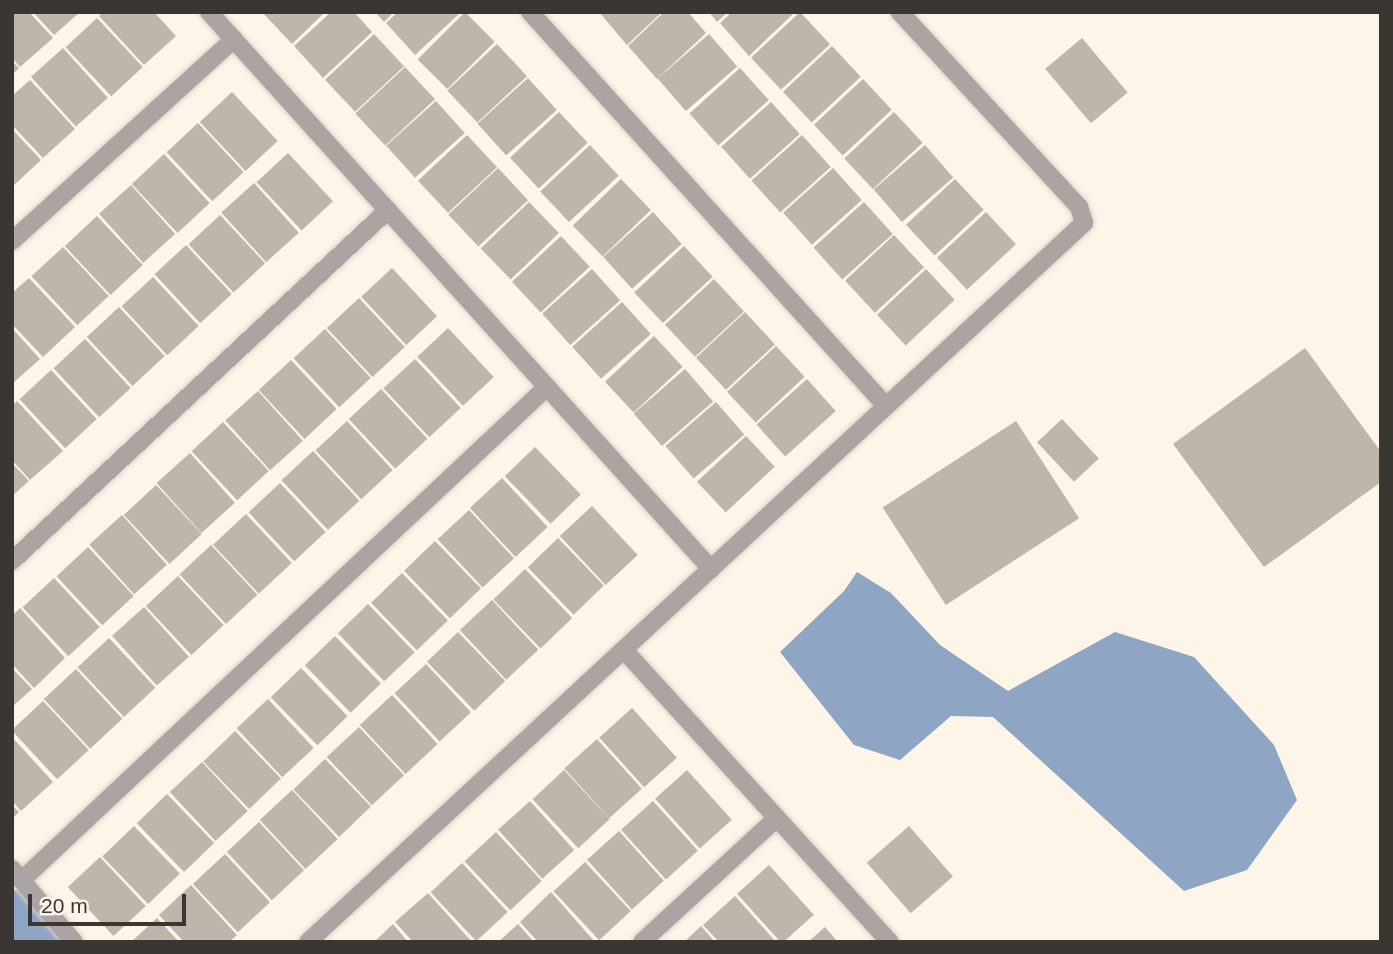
<!DOCTYPE html>
<style>
body{margin:0}
#map{position:relative;width:1393px;height:954px;overflow:hidden;background:#fdf5e8;font-family:Helvetica,sans-serif}
div>[style]{position:absolute}
[style*='--x']{left:calc(var(--x)*1px);top:calc(var(--y)*1px);width:calc(var(--w)*1px);rotate:calc(var(--a)*1deg)}
.water>*{inset:0;background:#8fa5c4}
.river>*{height:94px;margin:-47px;padding:0 47px;transform-origin:47px;border-radius:47px;background:#8fa5c4}
.building>*{inset:0;background:#beb6aa;transform-origin:0 0}
.roads{filter:drop-shadow(0 0 2px #dad3c7) drop-shadow(0 0 2px #dad3c7)}
.minor>*{height:18px;margin:-9px;padding:0 9px;transform-origin:9px;border-radius:9px;background:#aba4a2}
span{translate:-50% -50%;white-space:nowrap;text-align:center;line-height:1.15;-webkit-text-stroke:5px #fdf5e8;paint-order:stroke}
.frame{position:absolute;inset:0;border:14px solid #3a3732;pointer-events:none}
.scale{position:absolute;left:28px;top:894px;width:158px;height:32px;box-sizing:border-box;border:4px solid #3a3732;border-top:0;padding-left:9px;font-size:21px;line-height:24px;white-space:nowrap;color:#3a3732;-webkit-text-stroke:5px #fdf5e8;paint-order:stroke}
</style>
<div id="map">
<div class="water">
<div style="clip-path:polygon(857px 572px,891px 593px,940px 645px,1008px 691px,1115px 632px,1194px 657px,1274px 745px,1297px 800px,1247px 870px,1184px 891px,993px 717px,951px 716px,900px 760px,854px 745px,780px 652px,844px 591px)"></div>
</div>
<div class="river">
<div style="--x:12;--y:937;--w:6;--a:51"></div>
</div>
<div class="building">
<div style="clip-path:polygon(12px 12px,29px 12px,53px 38px,20px 67px,12px 58px)"></div>
<div style="clip-path:polygon(33px 12px,80px 12px,54px 35px)"></div>
<div style="clip-path:polygon(103px 12px,154px 12px,176px 36px,144px 65px,99px 16px)"></div>
<div style="clip-path:polygon(262px 12px,325px 12px,292px 44px)"></div>
<div style="clip-path:polygon(331px 12px,354px 12px,372px 32px,323px 78px,294px 46px)"></div>
<div style="clip-path:polygon(375px 12px,394px 12px,384px 22px)"></div>
<div style="clip-path:polygon(398px 12px,461px 12px,415px 55px,386px 23px)"></div>
<div style="left:465px;top:12px;width:42px;height:67px;rotate:45deg"></div>
<div style="clip-path:polygon(599px 12px,662px 12px,627px 45px)"></div>
<div style="clip-path:polygon(664px 12px,688px 12px,706px 33px,657px 79px,628px 46px)"></div>
<div style="clip-path:polygon(709px 12px,728px 12px,717px 22px)"></div>
<div style="clip-path:polygon(732px 12px,795px 12px,749px 56px,720px 23px)"></div>
<div style="left:800px;top:12px;width:44px;height:67px;rotate:47deg"></div>
<div style="left:97px;top:18px;width:67px;height:43px;rotate:47deg"></div>
<div style="left:374px;top:34px;width:44px;height:67px;rotate:47deg"></div>
<div style="left:709px;top:34px;width:43px;height:68px;rotate:49deg"></div>
<div style="left:1082px;top:38px;width:71px;height:48px;rotate:50deg"></div>
<div style="left:497px;top:44px;width:44px;height:68px;rotate:47deg"></div>
<div style="left:832px;top:46px;width:42px;height:67px;rotate:47deg"></div>
<div style="left:63px;top:48px;width:67px;height:43px;rotate:48deg"></div>
<div style="clip-path:polygon(12px 61px,19px 68px,12px 75px)"></div>
<div style="left:405px;top:67px;width:44px;height:68px;rotate:47deg"></div>
<div style="left:740px;top:68px;width:43px;height:68px;rotate:48deg"></div>
<div style="left:528px;top:78px;width:43px;height:68px;rotate:48deg"></div>
<div style="left:863px;top:79px;width:42px;height:67px;rotate:47deg"></div>
<div style="clip-path:polygon(30px 80px,75px 129px,43px 158px,12px 125px,12px 96px)"></div>
<div style="left:232px;top:92px;width:67px;height:44px;rotate:47deg"></div>
<div style="left:436px;top:101px;width:43px;height:67px;rotate:48deg"></div>
<div style="left:771px;top:102px;width:43px;height:67px;rotate:48deg"></div>
<div style="left:559px;top:112px;width:42px;height:67px;rotate:47deg"></div>
<div style="left:894px;top:112px;width:42px;height:68px;rotate:47deg"></div>
<div style="left:198px;top:123px;width:67px;height:43px;rotate:47deg"></div>
<div style="clip-path:polygon(12px 129px,41px 160px,12px 187px)"></div>
<div style="left:467px;top:135px;width:44px;height:67px;rotate:47deg"></div>
<div style="left:802px;top:135px;width:43px;height:68px;rotate:48deg"></div>
<div style="left:590px;top:145px;width:42px;height:68px;rotate:47deg"></div>
<div style="left:925px;top:145px;width:43px;height:68px;rotate:49deg"></div>
<div style="left:288px;top:153px;width:66px;height:43px;rotate:47deg"></div>
<div style="left:164px;top:154px;width:67px;height:44px;rotate:47deg"></div>
<div style="left:498px;top:168px;width:44px;height:68px;rotate:47deg"></div>
<div style="left:833px;top:168px;width:43px;height:67px;rotate:48deg"></div>
<div style="left:621px;top:179px;width:43px;height:67px;rotate:46deg"></div>
<div style="left:955px;top:179px;width:42px;height:67px;rotate:47deg"></div>
<div style="left:254px;top:183px;width:67px;height:44px;rotate:48deg"></div>
<div style="left:131px;top:185px;width:66px;height:43px;rotate:48deg"></div>
<div style="left:529px;top:202px;width:43px;height:67px;rotate:46deg"></div>
<div style="left:864px;top:202px;width:43px;height:68px;rotate:48deg"></div>
<div style="left:653px;top:212px;width:43px;height:67px;rotate:48deg"></div>
<div style="left:986px;top:212px;width:44px;height:67px;rotate:47deg"></div>
<div style="left:220px;top:215px;width:66px;height:43px;rotate:47deg"></div>
<div style="left:97px;top:216px;width:67px;height:44px;rotate:47deg"></div>
<div style="left:894px;top:235px;width:44px;height:67px;rotate:47deg"></div>
<div style="left:561px;top:236px;width:42px;height:67px;rotate:47deg"></div>
<div style="left:186px;top:245px;width:67px;height:43px;rotate:47deg"></div>
<div style="left:684px;top:246px;width:42px;height:68px;rotate:47deg"></div>
<div style="left:63px;top:247px;width:67px;height:43px;rotate:47deg"></div>
<div style="left:392px;top:268px;width:66px;height:42px;rotate:47deg"></div>
<div style="left:592px;top:269px;width:42px;height:67px;rotate:48deg"></div>
<div style="left:926px;top:269px;width:42px;height:67px;rotate:47deg"></div>
<div style="left:153px;top:277px;width:67px;height:43px;rotate:47deg"></div>
<div style="clip-path:polygon(29px 278px,75px 327px,43px 357px,12px 324px,12px 293px)"></div>
<div style="left:714px;top:279px;width:44px;height:67px;rotate:47deg"></div>
<div style="left:359px;top:298px;width:67px;height:44px;rotate:47deg"></div>
<div style="left:622px;top:302px;width:43px;height:67px;rotate:48deg"></div>
<div style="left:119px;top:307px;width:67px;height:44px;rotate:47deg"></div>
<div style="left:745px;top:312px;width:44px;height:67px;rotate:47deg"></div>
<div style="clip-path:polygon(12px 328px,40px 359px,12px 384px)"></div>
<div style="left:448px;top:328px;width:67px;height:42px;rotate:47deg"></div>
<div style="left:325px;top:329px;width:67px;height:43px;rotate:47deg"></div>
<div style="left:654px;top:336px;width:42px;height:67px;rotate:47deg"></div>
<div style="left:85px;top:339px;width:67px;height:43px;rotate:47deg"></div>
<div style="left:776px;top:346px;width:42px;height:67px;rotate:47deg"></div>
<div style="clip-path:polygon(1305px 348px,1381px 452px,1381px 482px,1264px 567px,1173px 444px)"></div>
<div style="left:415px;top:359px;width:67px;height:43px;rotate:47deg"></div>
<div style="left:291px;top:360px;width:67px;height:44px;rotate:47deg"></div>
<div style="left:685px;top:369px;width:43px;height:68px;rotate:49deg"></div>
<div style="left:51px;top:370px;width:67px;height:43px;rotate:47deg"></div>
<div style="left:807px;top:379px;width:43px;height:68px;rotate:48deg"></div>
<div style="left:381px;top:389px;width:68px;height:44px;rotate:47deg"></div>
<div style="left:258px;top:391px;width:67px;height:44px;rotate:48deg"></div>
<div style="clip-path:polygon(17px 401px,63px 451px,30px 480px,12px 460px,12px 406px)"></div>
<div style="left:716px;top:402px;width:43px;height:67px;rotate:49deg"></div>
<div style="left:1062px;top:419px;width:54px;height:34px;rotate:47deg"></div>
<div style="left:347px;top:421px;width:67px;height:43px;rotate:47deg"></div>
<div style="left:1016px;top:421px;width:116px;height:159px;rotate:57deg"></div>
<div style="left:223px;top:422px;width:67px;height:43px;rotate:47deg"></div>
<div style="left:746px;top:436px;width:42px;height:67px;rotate:47deg"></div>
<div style="left:535px;top:447px;width:66px;height:42px;rotate:46deg"></div>
<div style="left:313px;top:451px;width:68px;height:43px;rotate:47deg"></div>
<div style="left:190px;top:453px;width:67px;height:45px;rotate:48deg"></div>
<div style="clip-path:polygon(12px 463px,29px 481px,12px 496px)"></div>
<div style="left:502px;top:478px;width:67px;height:44px;rotate:47deg"></div>
<div style="left:280px;top:483px;width:67px;height:43px;rotate:47deg"></div>
<div style="left:156px;top:485px;width:67px;height:44px;rotate:47deg"></div>
<div style="left:592px;top:506px;width:67px;height:44px;rotate:47deg"></div>
<div style="left:469px;top:510px;width:66px;height:43px;rotate:47deg"></div>
<div style="left:246px;top:514px;width:67px;height:45px;rotate:47deg"></div>
<div style="left:122px;top:515px;width:67px;height:44px;rotate:48deg"></div>
<div style="left:558px;top:538px;width:66px;height:42px;rotate:46deg"></div>
<div style="left:435px;top:541px;width:66px;height:43px;rotate:46deg"></div>
<div style="left:211px;top:545px;width:68px;height:43px;rotate:47deg"></div>
<div style="left:88px;top:547px;width:67px;height:43px;rotate:47deg"></div>
<div style="left:525px;top:569px;width:68px;height:44px;rotate:46deg"></div>
<div style="left:402px;top:573px;width:66px;height:43px;rotate:46deg"></div>
<div style="left:178px;top:576px;width:67px;height:44px;rotate:47deg"></div>
<div style="left:54px;top:578px;width:67px;height:43px;rotate:47deg"></div>
<div style="left:492px;top:600px;width:68px;height:44px;rotate:47deg"></div>
<div style="left:368px;top:604px;width:67px;height:42px;rotate:46deg"></div>
<div style="left:144px;top:607px;width:67px;height:43px;rotate:48deg"></div>
<div style="clip-path:polygon(20px 608px,65px 658px,34px 688px,12px 664px,12px 616px)"></div>
<div style="left:458px;top:632px;width:68px;height:43px;rotate:46deg"></div>
<div style="left:335px;top:636px;width:66px;height:42px;rotate:46deg"></div>
<div style="left:109px;top:638px;width:68px;height:43px;rotate:47deg"></div>
<div style="left:426px;top:664px;width:66px;height:43px;rotate:47deg"></div>
<div style="clip-path:polygon(12px 668px,32px 689px,12px 707px)"></div>
<div style="left:301px;top:668px;width:67px;height:42px;rotate:46deg"></div>
<div style="left:76px;top:669px;width:68px;height:44px;rotate:47deg"></div>
<div style="left:392px;top:695px;width:67px;height:44px;rotate:47deg"></div>
<div style="left:268px;top:699px;width:67px;height:43px;rotate:47deg"></div>
<div style="left:43px;top:701px;width:67px;height:43px;rotate:47deg"></div>
<div style="left:632px;top:708px;width:67px;height:44px;rotate:48deg"></div>
<div style="left:359px;top:727px;width:66px;height:44px;rotate:47deg"></div>
<div style="left:235px;top:731px;width:66px;height:44px;rotate:46deg"></div>
<div style="clip-path:polygon(12px 737px,53px 782px,21px 811px,12px 801px)"></div>
<div style="left:597px;top:739px;width:67px;height:44px;rotate:48deg"></div>
<div style="left:325px;top:759px;width:66px;height:44px;rotate:46deg"></div>
<div style="left:202px;top:762px;width:67px;height:44px;rotate:47deg"></div>
<div style="left:564px;top:770px;width:67px;height:43px;rotate:47deg"></div>
<div style="left:687px;top:770px;width:67px;height:43px;rotate:48deg"></div>
<div style="left:292px;top:790px;width:67px;height:44px;rotate:47deg"></div>
<div style="left:167px;top:794px;width:68px;height:42px;rotate:46deg"></div>
<div style="left:530px;top:801px;width:66px;height:43px;rotate:48deg"></div>
<div style="left:653px;top:801px;width:67px;height:43px;rotate:48deg"></div>
<div style="clip-path:polygon(12px 805px,19px 812px,12px 819px)"></div>
<div style="left:259px;top:822px;width:66px;height:44px;rotate:47deg"></div>
<div style="left:134px;top:826px;width:66px;height:44px;rotate:46deg"></div>
<div style="left:909px;top:826px;width:67px;height:56px;rotate:49deg"></div>
<div style="left:619px;top:831px;width:67px;height:43px;rotate:48deg"></div>
<div style="left:496px;top:832px;width:67px;height:43px;rotate:47deg"></div>
<div style="left:225px;top:854px;width:66px;height:44px;rotate:47deg"></div>
<div style="left:100px;top:857px;width:67px;height:44px;rotate:47deg"></div>
<div style="left:585px;top:862px;width:67px;height:43px;rotate:47deg"></div>
<div style="left:462px;top:863px;width:67px;height:43px;rotate:47deg"></div>
<div style="left:769px;top:865px;width:67px;height:43px;rotate:48deg"></div>
<div style="clip-path:polygon(191px 885px,237px 935px,229px 942px,184px 942px,159px 915px)"></div>
<div style="clip-path:polygon(551px 892px,595px 942px,538px 942px,520px 922px)"></div>
<div style="clip-path:polygon(428px 893px,472px 942px,413px 942px,395px 922px)"></div>
<div style="clip-path:polygon(735px 896px,776px 942px,719px 942px,703px 925px)"></div>
<div style="clip-path:polygon(157px 918px,179px 942px,131px 942px)"></div>
<div style="clip-path:polygon(393px 924px,408px 942px,374px 942px)"></div>
<div style="clip-path:polygon(518px 924px,534px 942px,498px 942px)"></div>
<div style="clip-path:polygon(701px 926px,715px 942px,684px 942px)"></div>
<div style="clip-path:polygon(825px 927px,838px 942px,808px 942px)"></div>
</div>
<div class="roads">
<div class="minor">
<div style="--x:209;--y:12;--w:750;--a:47.97"></div>
<div style="--x:530;--y:12;--w:531;--a:47.9"></div>
<div style="--x:12;--y:241;--w:300;--a:-42.3"></div>
<div style="--x:12;--y:561;--w:514;--a:-43.03"></div>
<div style="--x:624;--y:650;--w:395;--a:47.7"></div>
<div style="--x:12;--y:869;--w:96;--a:49.7"></div>
<div style="--x:23;--y:879;--w:719;--a:-43.2"></div>
<div style="--x:308;--y:942;--w:1058;--a:-42.82"></div>
<div style="--x:1084;--y:223;--w:17;--a:-107"></div>
<div style="--x:1079;--y:207;--w:265;--a:-132.6"></div>
<div style="--x:642;--y:942;--w:183;--a:-42.6"></div>
</div>
</div>
<div class="frame"></div>
<div class="scale">20 m</div>
</div>
